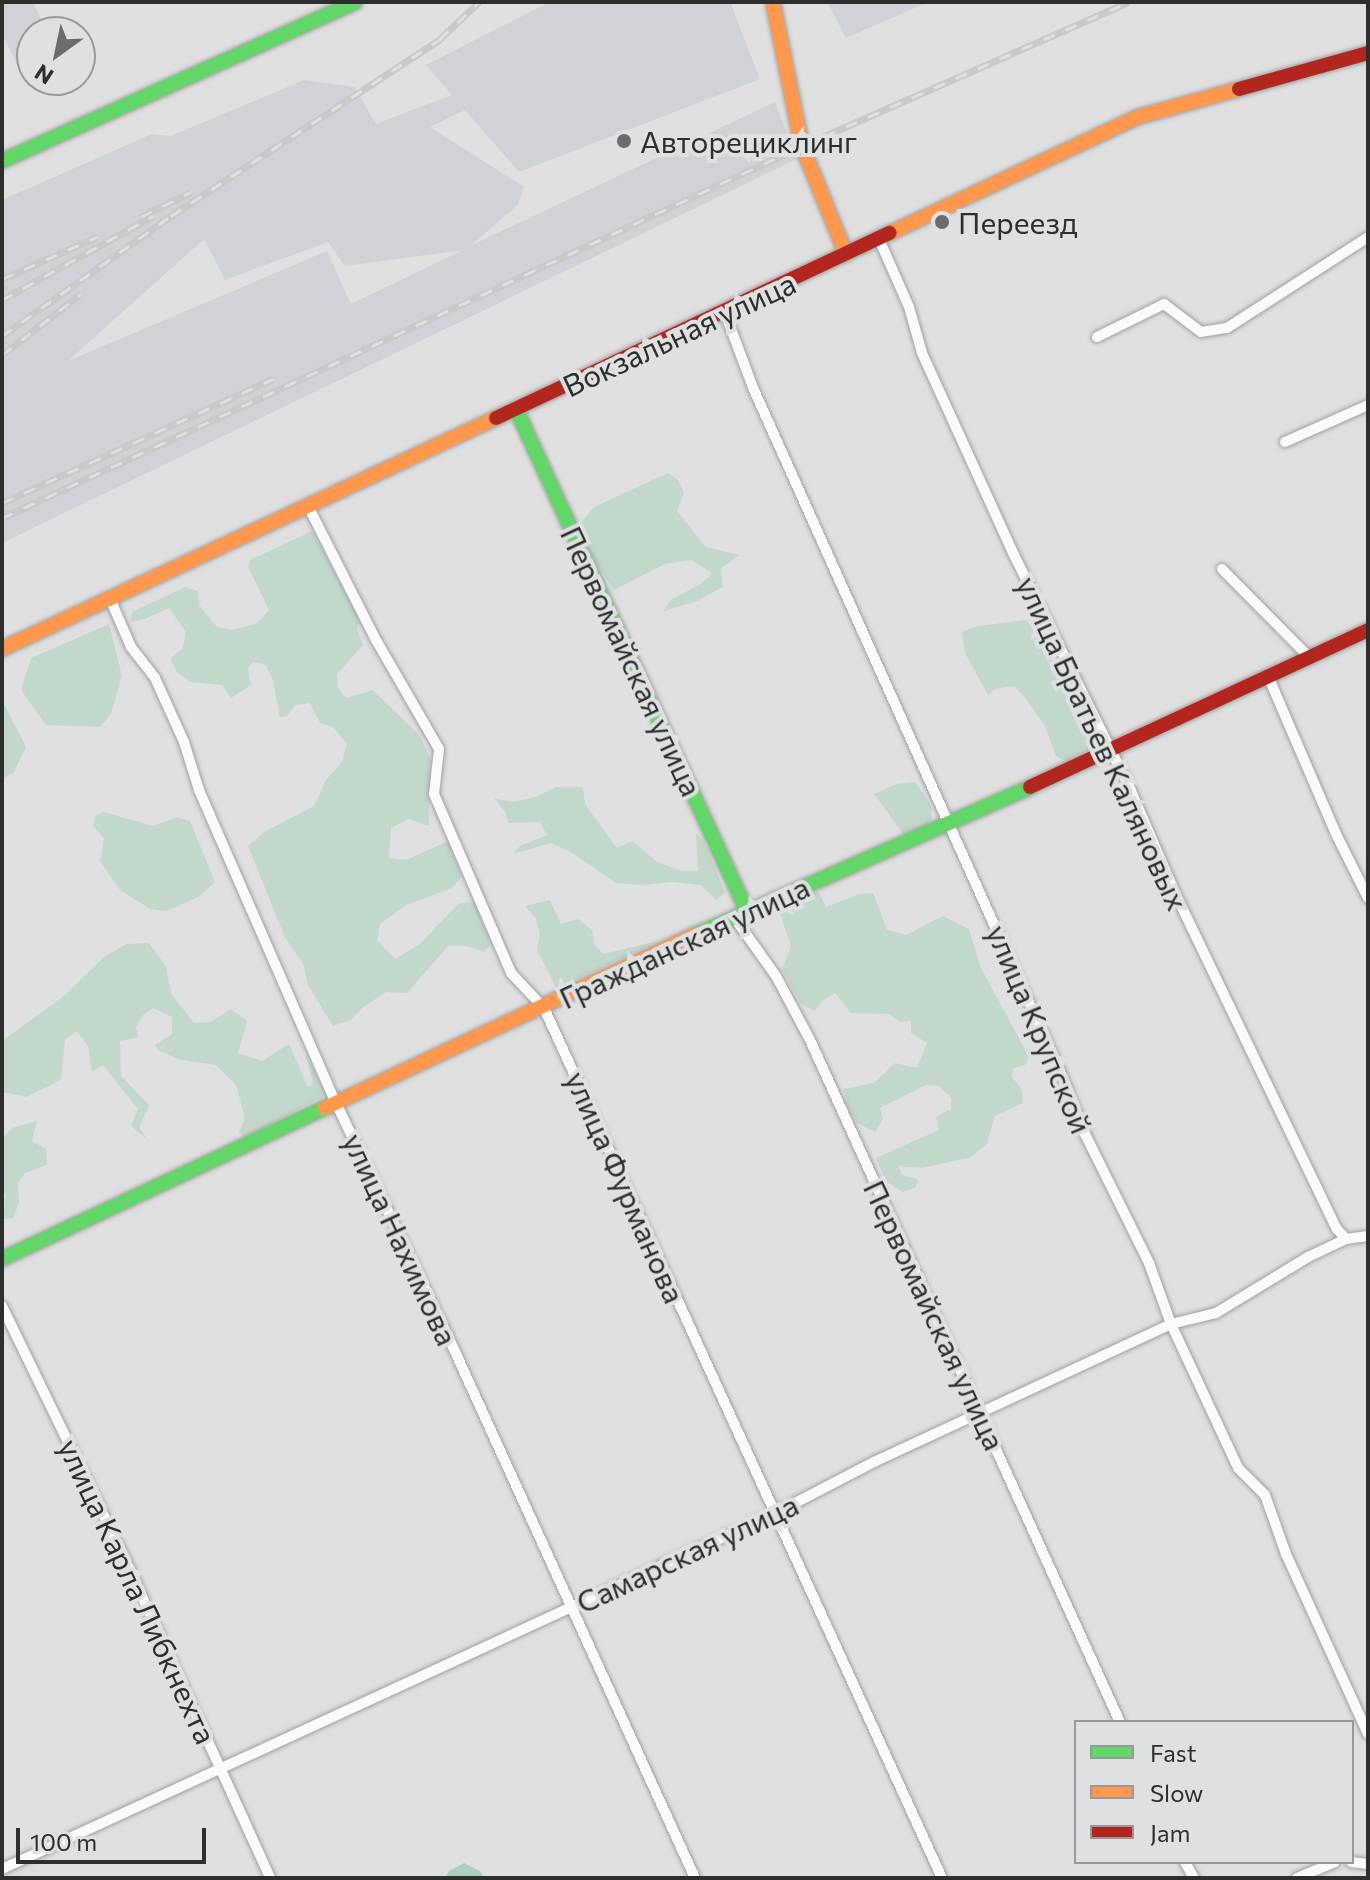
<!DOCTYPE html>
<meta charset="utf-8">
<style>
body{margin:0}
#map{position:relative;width:1370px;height:1880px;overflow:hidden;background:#e0e0e0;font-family:Commissioner,sans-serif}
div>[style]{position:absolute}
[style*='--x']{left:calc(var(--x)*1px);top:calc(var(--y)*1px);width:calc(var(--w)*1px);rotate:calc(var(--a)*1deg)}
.built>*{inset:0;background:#cfd2d6}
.green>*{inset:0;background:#c2d8cb}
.forest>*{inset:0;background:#add0bd}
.roads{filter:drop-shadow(0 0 2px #a1a1a1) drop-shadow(0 0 2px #a1a1a1)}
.street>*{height:10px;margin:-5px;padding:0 5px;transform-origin:5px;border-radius:5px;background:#fafafa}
.fast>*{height:14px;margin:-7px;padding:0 7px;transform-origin:7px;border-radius:7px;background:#63d668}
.slow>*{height:14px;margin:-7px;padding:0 7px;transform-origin:7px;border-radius:7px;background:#ff974d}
.jam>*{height:14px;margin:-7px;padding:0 7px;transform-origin:7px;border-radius:7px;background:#b3261e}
.rail>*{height:7px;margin-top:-3.5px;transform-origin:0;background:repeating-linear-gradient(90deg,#dfe0e1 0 12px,#c8c9c9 0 24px);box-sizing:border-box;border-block:2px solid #c8c9c9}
.dots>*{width:22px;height:22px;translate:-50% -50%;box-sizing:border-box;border:4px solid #dfe0e1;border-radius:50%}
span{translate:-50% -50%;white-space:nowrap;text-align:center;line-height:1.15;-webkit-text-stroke:8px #dfe0e1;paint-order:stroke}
.poi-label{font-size:30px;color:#2d2e2e}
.left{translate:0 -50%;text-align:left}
.street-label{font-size:30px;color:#2d2e2e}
.frame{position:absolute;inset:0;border:4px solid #2d2e2e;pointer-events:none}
.legend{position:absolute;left:1074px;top:1720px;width:280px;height:144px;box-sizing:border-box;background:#dfe0e1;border:2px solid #989999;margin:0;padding:10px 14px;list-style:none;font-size:24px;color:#2d2e2e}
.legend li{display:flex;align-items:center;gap:16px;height:40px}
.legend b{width:40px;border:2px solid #989999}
.north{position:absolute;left:16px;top:16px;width:80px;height:80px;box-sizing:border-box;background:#dfe0e1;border:2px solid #989999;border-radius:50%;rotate:213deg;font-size:22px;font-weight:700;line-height:32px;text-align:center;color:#2d2e2e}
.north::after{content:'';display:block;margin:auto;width:28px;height:36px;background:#6c6c6c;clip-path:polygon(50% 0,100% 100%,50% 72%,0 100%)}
.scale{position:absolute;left:16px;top:1828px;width:190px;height:36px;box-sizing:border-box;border:4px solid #2d2e2e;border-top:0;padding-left:10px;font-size:24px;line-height:28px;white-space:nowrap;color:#2d2e2e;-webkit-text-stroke:6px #dfe0e1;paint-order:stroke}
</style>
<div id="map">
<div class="built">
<div style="clip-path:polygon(2px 2px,33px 2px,46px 30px,32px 32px,28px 39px,32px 47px,32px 80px,42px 80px,28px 87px,2px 34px)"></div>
<div style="clip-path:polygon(evenodd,550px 2px,730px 2px,760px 79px,519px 172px,465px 110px,430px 127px,524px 187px,518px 205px,470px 246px,775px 102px,797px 159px,2px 543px,2px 200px,152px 134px,171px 136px,304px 80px,354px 87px,376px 124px,452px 95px,426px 65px,550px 2px,204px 239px,225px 280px,328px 242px,345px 266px,463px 250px,351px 304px,327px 251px,68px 361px,204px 239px)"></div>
<div style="clip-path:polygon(827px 2px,928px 2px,846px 38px)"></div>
</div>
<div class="green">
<div style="clip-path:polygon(668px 473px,678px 480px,684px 493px,677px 511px,706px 547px,740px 555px,721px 568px,723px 587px,697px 601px,664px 611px,670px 600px,701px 584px,712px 573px,691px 560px,665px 564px,614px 590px,595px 562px,580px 523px,594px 507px)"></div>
<div style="clip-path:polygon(312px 531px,360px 619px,357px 629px,363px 645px,337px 674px,338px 688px,346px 698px,373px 690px,421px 737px,430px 759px,429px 826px,409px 819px,391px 828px,389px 858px,406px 860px,448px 841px,461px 877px,452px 888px,406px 905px,380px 924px,377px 940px,395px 959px,420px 944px,459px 903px,474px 902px,491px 944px,484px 952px,467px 946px,448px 946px,407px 993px,386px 992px,362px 1008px,351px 1020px,333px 1026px,308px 985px,303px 964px,285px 937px,248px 846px,264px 832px,314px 806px,326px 780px,342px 762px,347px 744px,333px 727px,320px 723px,310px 703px,295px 705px,287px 716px,280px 717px,273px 681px,266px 665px,253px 662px,248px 669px,251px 685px,231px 698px,222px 685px,190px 682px,177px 672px,170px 659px,183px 648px,186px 632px,169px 608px,145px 619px,130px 622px,132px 612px,185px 587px,198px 591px,199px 605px,217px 627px,232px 630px,257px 623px,269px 610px,248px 567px,250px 560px)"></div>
<div style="clip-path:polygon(1027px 620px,1088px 718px,1094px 746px,1067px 762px,1056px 756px,1045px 726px,1026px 699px,1014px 686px,995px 689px,988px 695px,965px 653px,962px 632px,978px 626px)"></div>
<div style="clip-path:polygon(109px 624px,122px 676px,111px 714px,100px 727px,46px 725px,21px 690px,31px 658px)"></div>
<div style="clip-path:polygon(2px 700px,26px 747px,14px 772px,2px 780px)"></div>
<div style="clip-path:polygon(915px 782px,931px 805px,932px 820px,919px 831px,905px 836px,874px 794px,896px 784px)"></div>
<div style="clip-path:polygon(556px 787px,583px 787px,585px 804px,617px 848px,632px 841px,657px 862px,681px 871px,698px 871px,696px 833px,705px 843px,725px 893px,716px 900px,701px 885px,672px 882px,643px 885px,616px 883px,571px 852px,551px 843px,513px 854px,520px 846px,547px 835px,540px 822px,508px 823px,506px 813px,494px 798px,513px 802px,536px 797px)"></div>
<div style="clip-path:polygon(103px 812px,153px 826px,178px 817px,190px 821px,215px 882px,200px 896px,167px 911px,150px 909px,120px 890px,100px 861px,104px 839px,93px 826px,95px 816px)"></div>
<div style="clip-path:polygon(819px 892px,826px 907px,860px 894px,873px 893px,887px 930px,906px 935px,943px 916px,969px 929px,980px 966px,1029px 1057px,1025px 1065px,1013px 1068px,1012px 1077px,1022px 1090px,1023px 1103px,995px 1116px,986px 1145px,971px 1157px,923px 1168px,898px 1166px,902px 1175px,918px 1179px,916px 1187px,902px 1192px,886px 1181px,876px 1158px,939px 1130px,936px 1117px,951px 1109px,951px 1098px,939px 1086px,926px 1085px,880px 1108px,883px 1119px,875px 1132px,857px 1123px,847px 1105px,844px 1089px,874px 1083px,895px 1063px,917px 1068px,927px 1043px,911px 1033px,911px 1021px,900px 1022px,889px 1014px,851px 1013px,835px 993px,823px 1000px,815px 1011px,801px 1004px,782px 969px,791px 946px,780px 914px,783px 904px,800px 893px)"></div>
<div style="clip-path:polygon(550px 900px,561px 924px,578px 919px,592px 930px,594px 943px,603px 954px,658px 941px,557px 989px,537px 950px,540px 934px,536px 918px,525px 906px)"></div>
<div style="clip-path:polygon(149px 943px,165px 965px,172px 995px,194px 1023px,210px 1022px,231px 1009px,247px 1021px,238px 1053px,262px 1061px,289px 1044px,308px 1087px,313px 1084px,306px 1054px,326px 1095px,244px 1138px,239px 1132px,245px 1118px,236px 1085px,216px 1065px,181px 1060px,158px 1050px,155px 1045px,172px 1034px,172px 1017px,153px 1008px,143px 1015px,136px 1028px,139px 1037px,120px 1041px,121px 1076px,149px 1105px,139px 1128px,149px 1141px,131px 1126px,138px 1109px,103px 1065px,92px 1072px,88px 1046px,77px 1031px,65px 1040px,61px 1080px,26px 1097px,2px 1092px,2px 1041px,64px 996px,104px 957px,126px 944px)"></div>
<div style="clip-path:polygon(37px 1121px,32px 1141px,46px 1149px,47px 1165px,25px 1173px,18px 1183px,19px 1203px,13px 1218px,3px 1219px,6px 1193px,2px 1193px,2px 1139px,12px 1128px)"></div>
</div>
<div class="forest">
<div style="clip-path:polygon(464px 1863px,480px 1871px,485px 1878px,445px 1878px,449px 1871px)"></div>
</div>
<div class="roads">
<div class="street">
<div style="--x:879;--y:239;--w:74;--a:66.2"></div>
<div style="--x:909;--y:307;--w:48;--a:74.2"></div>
<div style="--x:922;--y:353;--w:222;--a:65.5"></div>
<div style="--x:1014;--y:555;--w:263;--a:63.6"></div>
<div style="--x:1131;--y:791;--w:113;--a:66.6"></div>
<div style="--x:1176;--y:895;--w:371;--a:64.3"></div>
<div style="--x:1337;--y:1229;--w:13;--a:48"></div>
<div style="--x:725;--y:313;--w:82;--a:69.4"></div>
<div style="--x:754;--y:390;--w:752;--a:65.82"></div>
<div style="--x:1062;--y:1076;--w:62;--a:68.4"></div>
<div style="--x:1085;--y:1134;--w:144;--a:63.6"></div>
<div style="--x:1149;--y:1263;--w:65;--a:70.2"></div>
<div style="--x:1171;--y:1324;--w:159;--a:65"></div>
<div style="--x:1238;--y:1468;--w:38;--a:45"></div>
<div style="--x:1265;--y:1495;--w:63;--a:70.4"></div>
<div style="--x:1286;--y:1554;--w:198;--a:65.5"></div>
<div style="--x:1097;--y:337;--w:75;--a:-26.2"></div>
<div style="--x:1164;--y:304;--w:46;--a:37.1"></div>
<div style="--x:1201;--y:332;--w:26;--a:-9"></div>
<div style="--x:1227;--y:328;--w:168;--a:-32.8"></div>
<div style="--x:1285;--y:442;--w:91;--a:-24"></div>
<div style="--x:309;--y:508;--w:148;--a:63.1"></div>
<div style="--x:376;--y:640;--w:126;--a:60"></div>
<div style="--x:439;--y:749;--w:45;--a:96.3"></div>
<div style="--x:434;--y:794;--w:195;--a:66.7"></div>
<div style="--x:511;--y:973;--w:48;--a:46.7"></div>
<div style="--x:544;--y:1008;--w:957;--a:65.42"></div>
<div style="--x:1222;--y:569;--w:124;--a:45.3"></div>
<div style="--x:111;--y:601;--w:50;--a:66.5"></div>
<div style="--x:131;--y:647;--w:39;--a:52"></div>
<div style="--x:155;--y:678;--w:70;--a:65.6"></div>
<div style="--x:184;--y:742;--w:50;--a:72.6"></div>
<div style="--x:199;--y:790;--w:342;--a:66.4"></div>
<div style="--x:336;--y:1103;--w:280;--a:64.4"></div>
<div style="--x:457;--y:1356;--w:574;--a:65.49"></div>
<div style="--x:1268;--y:676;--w:172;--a:66.7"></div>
<div style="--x:1336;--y:834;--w:72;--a:63.4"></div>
<div style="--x:734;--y:917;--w:72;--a:54.6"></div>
<div style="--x:776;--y:976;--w:72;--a:62"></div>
<div style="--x:810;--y:1040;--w:749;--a:65.56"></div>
<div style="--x:2;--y:1306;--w:279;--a:64.1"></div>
<div style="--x:124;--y:1557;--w:353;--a:65.5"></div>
<div style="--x:1185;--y:1862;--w:18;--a:61"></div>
<div style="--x:1351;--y:1862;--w:17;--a:7"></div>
<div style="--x:2;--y:1869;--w:850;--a:-24.7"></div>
<div style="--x:774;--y:1514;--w:113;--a:-27.5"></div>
<div style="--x:874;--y:1462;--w:327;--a:-24.9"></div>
<div style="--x:1171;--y:1324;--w:46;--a:-13.7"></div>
<div style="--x:1216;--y:1313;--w:108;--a:-31.3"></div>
<div style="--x:1308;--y:1257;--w:42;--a:-25.3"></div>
<div style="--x:1346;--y:1239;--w:22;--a:-8"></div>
<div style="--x:1297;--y:1878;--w:41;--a:-22.8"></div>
</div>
<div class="fast">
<div style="--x:2;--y:161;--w:387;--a:-24.2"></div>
<div style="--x:517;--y:411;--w:550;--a:65.3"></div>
<div style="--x:695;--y:935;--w:366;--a:-23.8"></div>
<div style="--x:2;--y:1259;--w:357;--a:-25.1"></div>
</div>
<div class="slow">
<div style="--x:773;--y:2;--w:147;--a:78.6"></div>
<div style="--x:802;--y:146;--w:117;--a:67.8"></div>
<div style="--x:890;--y:233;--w:274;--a:-25.1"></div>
<div style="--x:1138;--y:117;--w:105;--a:-15.5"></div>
<div style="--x:2;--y:649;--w:545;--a:-25.06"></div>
<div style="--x:325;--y:1108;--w:408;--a:-25.1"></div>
</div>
<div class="jam">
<div style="--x:1239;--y:89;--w:134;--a:-15.6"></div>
<div style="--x:496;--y:418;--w:435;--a:-25.2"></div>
<div style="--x:1030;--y:787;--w:373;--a:-24.9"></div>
</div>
</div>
<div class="rail">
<div style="--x:141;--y:217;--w:56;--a:-26.6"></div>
<div style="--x:2;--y:279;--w:104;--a:-23.9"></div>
<div style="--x:2;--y:300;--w:173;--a:-29.1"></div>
<div style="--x:2;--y:336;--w:207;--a:-35.4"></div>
<div style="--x:171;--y:216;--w:322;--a:-33.3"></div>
<div style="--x:440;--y:39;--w:54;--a:-43.5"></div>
<div style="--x:2;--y:355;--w:100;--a:-37.7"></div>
<div style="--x:2;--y:503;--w:298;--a:-24.6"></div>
<div style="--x:2;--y:518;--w:882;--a:-24.94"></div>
<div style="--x:802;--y:146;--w:357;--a:-23.8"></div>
</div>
<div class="dots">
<div style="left:624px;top:141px;background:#6c6c6c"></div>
<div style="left:942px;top:222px;background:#6c6c6c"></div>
</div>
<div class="poi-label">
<span class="left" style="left:640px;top:141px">Авторециклинг</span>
<span class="left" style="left:958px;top:222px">Переезд</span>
</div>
<div class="street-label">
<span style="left:679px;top:334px;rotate:-25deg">Вокзальная улица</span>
<span style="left:632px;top:661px;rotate:65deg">Первомайская улица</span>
<span style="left:1103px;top:743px;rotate:65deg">улица Братьев Каляновых</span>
<span style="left:684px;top:942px;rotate:-25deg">Гражданская улица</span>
<span style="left:1040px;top:1029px;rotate:67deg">улица Крупской</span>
<span style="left:626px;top:1187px;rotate:66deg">улица Фурманова</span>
<span style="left:401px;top:1239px;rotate:65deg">улица Нахимова</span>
<span style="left:935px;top:1315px;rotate:65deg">Первомайская улица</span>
<span style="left:687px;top:1553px;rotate:-25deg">Самарская улица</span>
<span style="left:138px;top:1591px;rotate:65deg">улица Карла Либкнехта</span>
</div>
<div class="frame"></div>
<ul class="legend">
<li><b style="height:10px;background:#63d668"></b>Fast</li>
<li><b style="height:10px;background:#ff974d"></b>Slow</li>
<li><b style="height:10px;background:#b3261e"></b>Jam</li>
</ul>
<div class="north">N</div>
<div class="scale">100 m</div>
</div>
